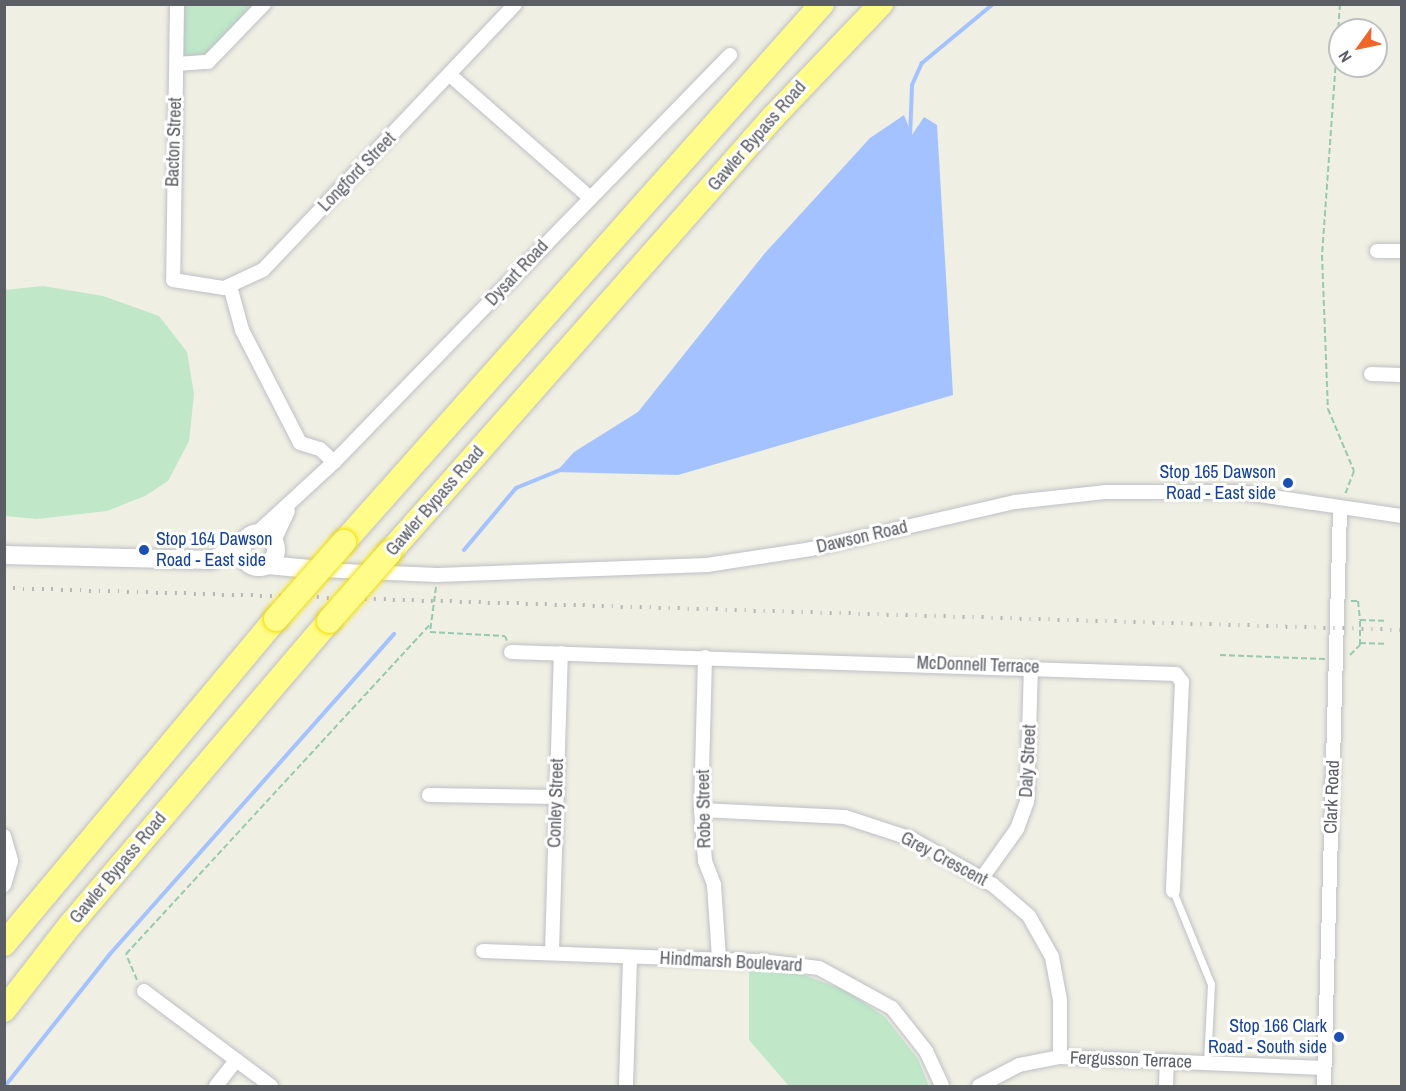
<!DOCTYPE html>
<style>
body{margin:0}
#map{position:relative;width:1406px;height:1091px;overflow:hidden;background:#efefe3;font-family:"Archivo Narrow",sans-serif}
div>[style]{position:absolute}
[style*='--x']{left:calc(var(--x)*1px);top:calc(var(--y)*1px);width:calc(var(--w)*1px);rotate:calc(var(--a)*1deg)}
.green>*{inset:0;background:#bfe7c8}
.water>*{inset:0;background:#a3c2ff}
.stream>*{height:4px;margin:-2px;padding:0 2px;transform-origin:2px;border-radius:2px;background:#a3c2ff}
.path>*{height:2px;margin-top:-1px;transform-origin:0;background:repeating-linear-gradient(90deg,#97c9b1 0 6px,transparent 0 9px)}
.roads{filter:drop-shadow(0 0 2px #bebfc5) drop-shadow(0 0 2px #bebfc5)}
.lane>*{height:7px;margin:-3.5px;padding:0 3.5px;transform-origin:3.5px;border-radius:3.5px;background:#fff}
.street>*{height:14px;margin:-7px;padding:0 7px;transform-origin:7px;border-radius:7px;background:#fff}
.secondary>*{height:18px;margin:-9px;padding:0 9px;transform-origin:9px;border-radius:9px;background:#fff}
.secondary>.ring{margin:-9px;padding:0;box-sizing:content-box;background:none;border:18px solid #fff;border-radius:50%}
.highway>*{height:24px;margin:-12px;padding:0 12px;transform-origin:12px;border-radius:12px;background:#fffc8a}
.rail>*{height:4px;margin-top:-2px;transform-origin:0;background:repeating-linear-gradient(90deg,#b7b7b8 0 1.5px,transparent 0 9.5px)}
.bridges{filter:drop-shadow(0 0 2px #f2dd00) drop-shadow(0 0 2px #f2dd00)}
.highway-bridge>*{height:24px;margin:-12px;padding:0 12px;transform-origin:12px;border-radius:12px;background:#fffc8a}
.dots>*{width:16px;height:16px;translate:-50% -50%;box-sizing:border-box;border:3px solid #fff;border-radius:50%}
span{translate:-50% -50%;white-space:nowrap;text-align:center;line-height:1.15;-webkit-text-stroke:6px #fff;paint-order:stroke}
.street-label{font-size:18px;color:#5c5e65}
.transit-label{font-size:18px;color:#164399}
.right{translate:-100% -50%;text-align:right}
.left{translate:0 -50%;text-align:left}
.frame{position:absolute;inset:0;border:6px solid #5c5e65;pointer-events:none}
.north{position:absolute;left:1328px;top:18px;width:60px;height:60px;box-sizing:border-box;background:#fff;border:2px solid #bebfc1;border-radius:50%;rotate:237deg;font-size:16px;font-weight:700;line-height:24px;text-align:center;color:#5c5e65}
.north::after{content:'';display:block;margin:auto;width:21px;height:27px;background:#f06528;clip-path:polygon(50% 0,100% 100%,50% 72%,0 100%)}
</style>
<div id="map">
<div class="green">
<div style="clip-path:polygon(177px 5px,264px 5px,217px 56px,177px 64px)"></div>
<div style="clip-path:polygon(43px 286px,103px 296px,159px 316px,187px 352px,194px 394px,189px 441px,168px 481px,145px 496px,107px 511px,37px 519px,5px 516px,5px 290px)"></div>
<div style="clip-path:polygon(749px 970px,804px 975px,849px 992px,885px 1017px,918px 1059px,929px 1086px,789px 1086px,749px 1040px)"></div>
</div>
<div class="water">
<div style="clip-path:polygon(904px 115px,912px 135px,924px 117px,937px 125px,953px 395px,678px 475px,556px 472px,574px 452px,638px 412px,765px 253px,870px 138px)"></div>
</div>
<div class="stream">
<div style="--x:910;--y:138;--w:53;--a:-87.8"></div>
<div style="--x:912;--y:85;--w:24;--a:-66"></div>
<div style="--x:922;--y:63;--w:92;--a:-39.7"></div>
<div style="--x:464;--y:550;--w:81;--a:-50"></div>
<div style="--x:516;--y:488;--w:48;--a:-22.2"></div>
<div style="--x:5;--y:1086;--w:169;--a:-51.5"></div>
<div style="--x:110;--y:954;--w:428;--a:-48.4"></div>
</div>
<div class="path">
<div style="--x:1340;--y:4;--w:252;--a:94.1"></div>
<div style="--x:1322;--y:255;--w:154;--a:87.8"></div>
<div style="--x:1328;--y:409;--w:67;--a:67.2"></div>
<div style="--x:1354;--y:471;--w:26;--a:111"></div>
<div style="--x:436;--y:587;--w:45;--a:97.6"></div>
<div style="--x:430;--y:632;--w:75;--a:3.1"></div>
<div style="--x:505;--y:636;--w:5;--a:68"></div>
<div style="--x:1351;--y:601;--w:7;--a:0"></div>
<div style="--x:1358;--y:601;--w:19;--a:84"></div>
<div style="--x:1360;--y:620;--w:24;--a:2"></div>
<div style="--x:1360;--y:643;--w:24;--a:2"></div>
<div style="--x:1220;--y:655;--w:105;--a:2.2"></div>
<div style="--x:1350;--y:655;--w:14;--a:-45"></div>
<div style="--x:1360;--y:645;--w:25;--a:-90"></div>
<div style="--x:137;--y:980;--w:28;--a:-113"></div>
<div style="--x:126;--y:954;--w:449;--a:-47.3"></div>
</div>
<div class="roads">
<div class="lane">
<div style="--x:1173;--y:891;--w:100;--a:67.8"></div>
<div style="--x:1211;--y:984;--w:79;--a:92.9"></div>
</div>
<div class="street">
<div style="--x:177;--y:4;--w:276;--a:90.8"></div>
<div style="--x:173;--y:280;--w:52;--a:8.9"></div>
<div style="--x:224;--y:288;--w:43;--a:-24.8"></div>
<div style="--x:263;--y:270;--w:366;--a:-46.5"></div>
<div style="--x:177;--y:64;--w:31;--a:-4"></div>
<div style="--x:208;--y:62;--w:81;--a:-46"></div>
<div style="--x:450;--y:75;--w:184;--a:41.2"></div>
<div style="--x:1377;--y:251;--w:25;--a:0"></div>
<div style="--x:230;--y:286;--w:46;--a:74.7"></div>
<div style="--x:242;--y:330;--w:127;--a:62.8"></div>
<div style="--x:300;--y:443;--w:21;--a:17"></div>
<div style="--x:320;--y:449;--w:19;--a:43"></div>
<div style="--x:1371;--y:374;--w:31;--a:2"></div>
<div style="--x:257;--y:533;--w:105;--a:-42.7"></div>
<div style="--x:334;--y:462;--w:568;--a:-45.78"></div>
<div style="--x:274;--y:541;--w:33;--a:-65"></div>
<div style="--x:320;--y:570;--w:117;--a:2.4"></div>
<div style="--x:437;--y:575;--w:270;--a:-2.1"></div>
<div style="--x:707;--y:565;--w:105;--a:-8.7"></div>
<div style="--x:811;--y:549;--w:209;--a:-13"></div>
<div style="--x:1015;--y:502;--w:92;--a:-6.3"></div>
<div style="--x:1106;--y:492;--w:133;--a:0"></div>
<div style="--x:1239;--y:492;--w:165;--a:8.4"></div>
<div style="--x:511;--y:652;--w:665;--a:1.89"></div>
<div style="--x:1176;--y:674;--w:10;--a:53"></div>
<div style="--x:1182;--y:682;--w:209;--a:92.5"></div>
<div style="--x:705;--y:657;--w:153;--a:91.5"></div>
<div style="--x:701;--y:810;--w:51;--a:85.5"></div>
<div style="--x:705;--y:861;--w:26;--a:69"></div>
<div style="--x:714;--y:885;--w:74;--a:86.1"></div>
<div style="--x:429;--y:795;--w:127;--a:0.9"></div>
<div style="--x:701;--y:810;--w:144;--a:2.8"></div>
<div style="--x:845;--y:817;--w:71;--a:18.2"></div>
<div style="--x:912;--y:839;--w:93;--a:29.6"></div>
<div style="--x:993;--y:885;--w:48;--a:40.7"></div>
<div style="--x:1029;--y:916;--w:47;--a:60.7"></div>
<div style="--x:1052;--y:957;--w:44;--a:79.5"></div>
<div style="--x:1060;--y:1000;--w:57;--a:90"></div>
<div style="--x:4;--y:836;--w:26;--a:74"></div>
<div style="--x:11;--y:861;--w:25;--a:106"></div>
<div style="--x:982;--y:878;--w:60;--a:-54.5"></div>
<div style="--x:1017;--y:829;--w:30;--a:-70"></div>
<div style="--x:1027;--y:801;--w:134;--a:-88.3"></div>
<div style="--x:483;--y:951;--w:279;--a:2.1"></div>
<div style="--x:762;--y:961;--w:57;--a:7"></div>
<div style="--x:819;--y:968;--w:83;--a:28.7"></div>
<div style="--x:892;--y:1008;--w:55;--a:51.7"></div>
<div style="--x:926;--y:1051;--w:38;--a:65"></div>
<div style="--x:552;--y:952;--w:299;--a:-88.3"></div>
<div style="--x:144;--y:991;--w:159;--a:36.8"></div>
<div style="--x:216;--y:1086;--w:33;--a:-52"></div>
<div style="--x:626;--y:1086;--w:127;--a:-88.2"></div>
<div style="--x:979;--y:1086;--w:45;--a:-27.7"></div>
<div style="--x:1019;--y:1065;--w:42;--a:-11"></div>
<div style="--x:1060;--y:1057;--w:264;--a:2.4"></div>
<div style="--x:1166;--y:1086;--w:24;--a:-88"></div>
<div style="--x:1324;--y:1086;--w:578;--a:-88.41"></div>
</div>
<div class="secondary">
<div class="ring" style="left:242px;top:533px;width:16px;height:16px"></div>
<div style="--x:4;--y:555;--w:207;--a:1.4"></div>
<div style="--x:211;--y:560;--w:34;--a:-23"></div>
<div style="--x:268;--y:565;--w:52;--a:5.5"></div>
</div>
<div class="highway">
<div style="--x:344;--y:542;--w:720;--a:-48.38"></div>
<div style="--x:389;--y:553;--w:582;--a:-48.62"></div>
<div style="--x:774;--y:116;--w:155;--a:-46.3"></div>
<div style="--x:4;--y:944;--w:424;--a:-50.1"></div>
<div style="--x:4;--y:1010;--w:109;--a:-52.1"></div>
<div style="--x:71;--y:924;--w:398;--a:-49.6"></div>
</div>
</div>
<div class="rail">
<div style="--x:4;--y:588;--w:1399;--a:1.72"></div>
</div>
<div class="bridges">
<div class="highway-bridge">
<div style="--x:276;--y:619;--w:103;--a:-48.6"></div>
<div style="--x:329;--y:621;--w:91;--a:-48.6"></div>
</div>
</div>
<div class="dots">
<div style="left:1288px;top:483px;background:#1a4fb4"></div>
<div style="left:144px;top:550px;background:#1a4fb4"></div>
<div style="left:1339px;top:1037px;background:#1a4fb4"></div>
</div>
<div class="street-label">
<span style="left:757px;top:136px;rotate:-49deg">Gawler Bypass Road</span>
<span style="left:174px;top:142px;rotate:-88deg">Bacton Street</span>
<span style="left:357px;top:172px;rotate:-46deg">Longford Street</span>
<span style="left:517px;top:273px;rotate:-47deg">Dysart Road</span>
<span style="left:435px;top:501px;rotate:-49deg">Gawler Bypass Road</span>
<span style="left:862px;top:537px;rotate:-13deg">Dawson Road</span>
<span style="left:978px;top:665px;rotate:2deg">McDonnell Terrace</span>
<span style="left:1028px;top:761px;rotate:-87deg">Daly Street</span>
<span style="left:1332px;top:797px;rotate:-88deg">Clark Road</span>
<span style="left:556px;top:803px;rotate:-88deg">Conley Street</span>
<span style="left:704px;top:809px;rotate:-91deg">Robe Street</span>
<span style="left:944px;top:859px;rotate:28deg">Grey Crescent</span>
<span style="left:118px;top:868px;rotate:-50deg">Gawler Bypass Road</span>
<span style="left:731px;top:962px;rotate:3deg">Hindmarsh Boulevard</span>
<span style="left:1131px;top:1060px;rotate:2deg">Fergusson Terrace</span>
</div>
<div class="transit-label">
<span class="right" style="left:1276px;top:483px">Stop 165 Dawson<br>Road - East side</span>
<span class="left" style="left:156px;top:550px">Stop 164 Dawson<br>Road - East side</span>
<span class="right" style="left:1327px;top:1037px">Stop 166 Clark<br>Road - South side</span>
</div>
<div class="frame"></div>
<div class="north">N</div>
</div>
